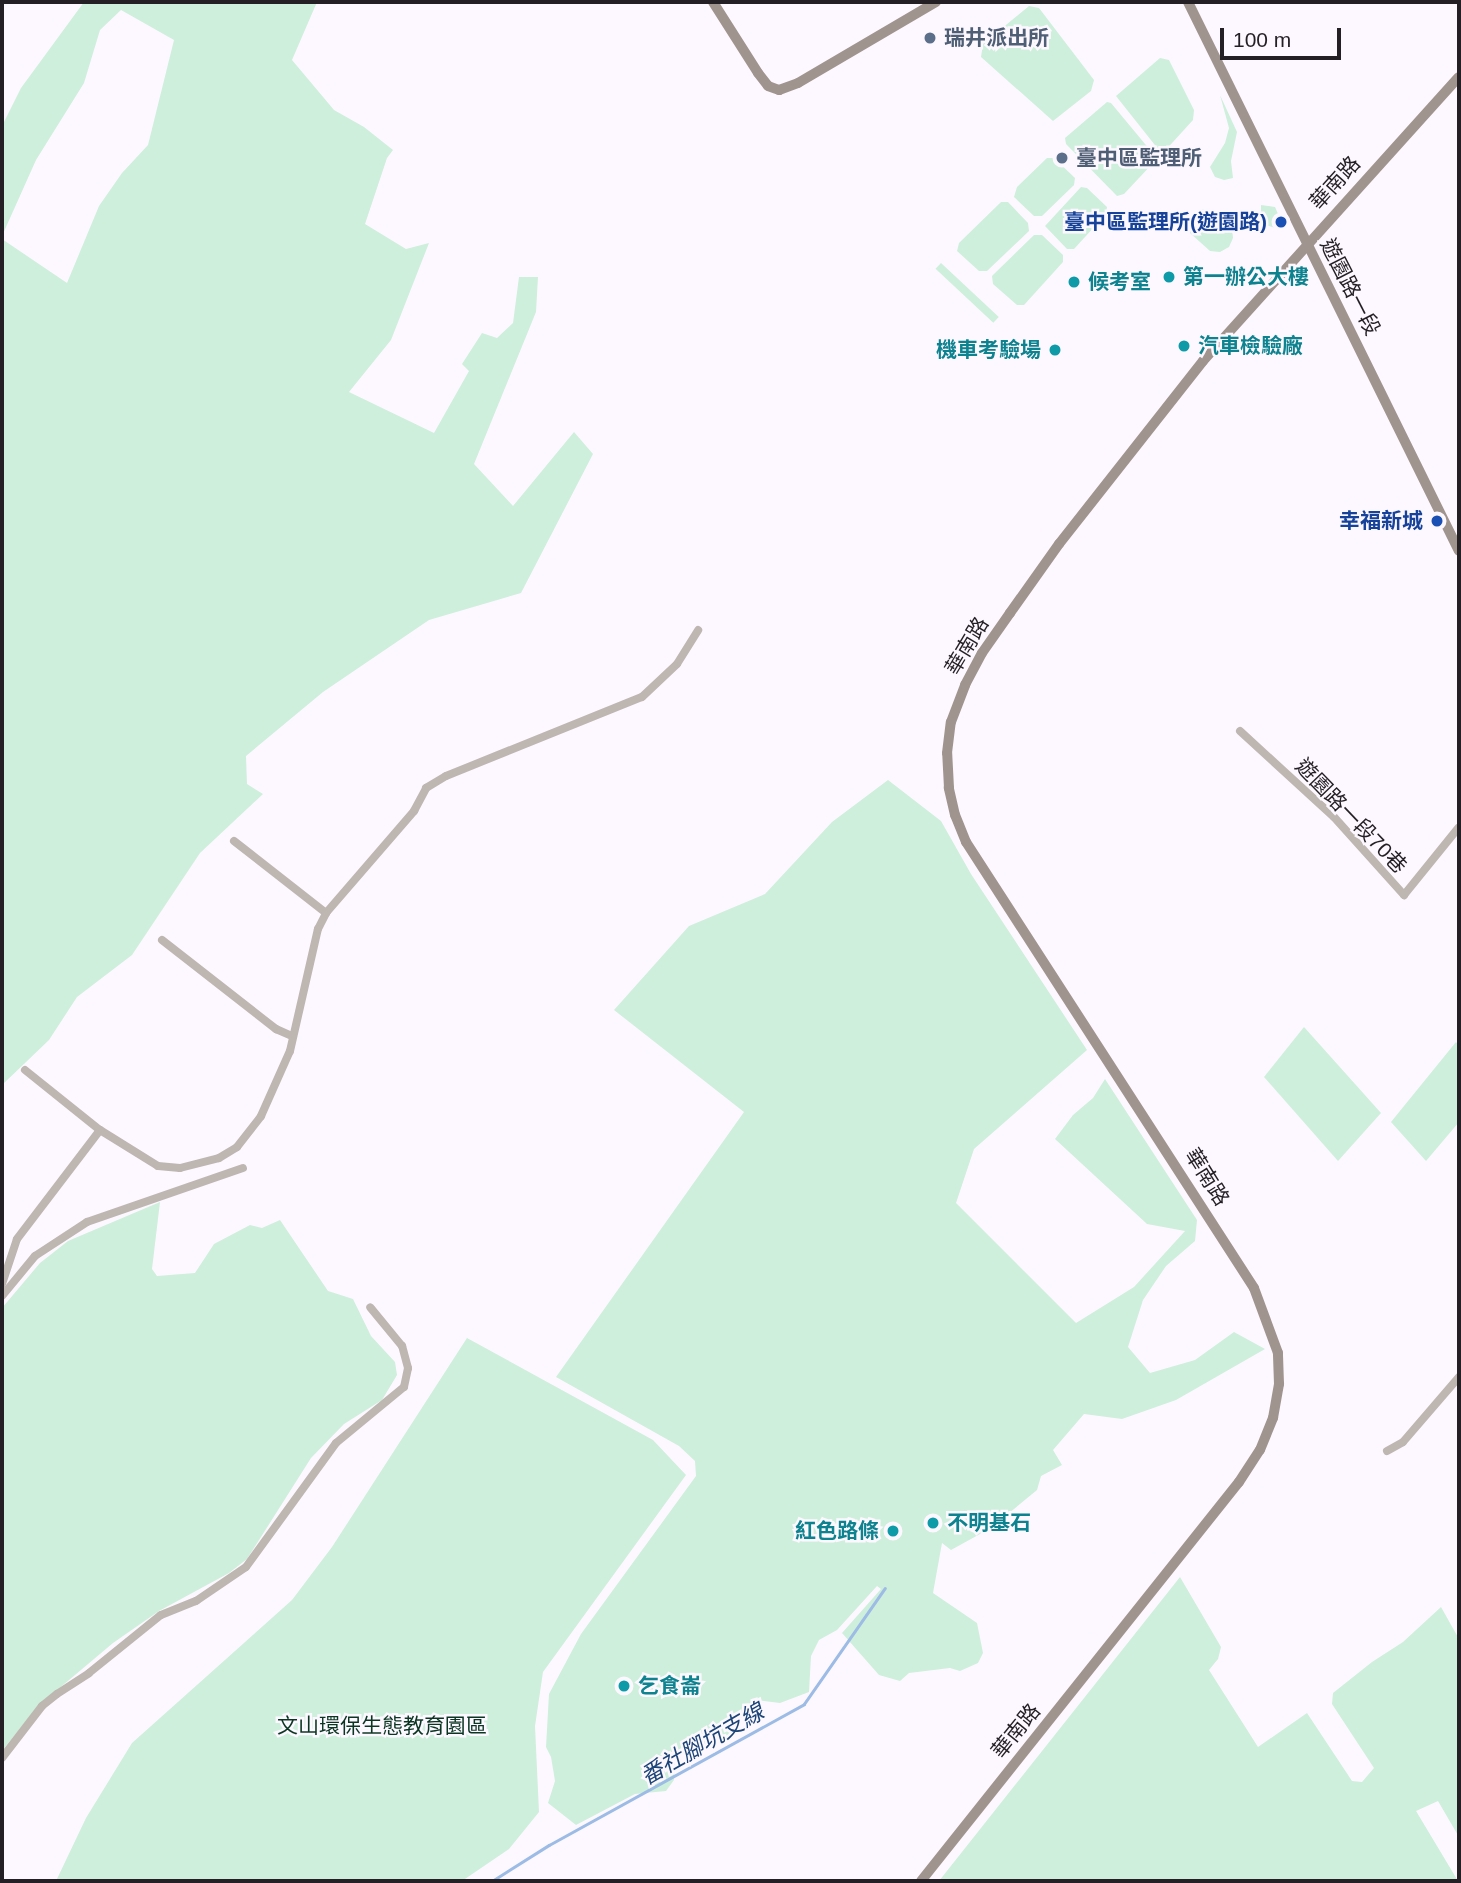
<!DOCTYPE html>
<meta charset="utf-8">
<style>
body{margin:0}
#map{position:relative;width:1461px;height:1883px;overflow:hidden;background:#fdf8ff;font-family:Helvetica,"Noto Sans TC",sans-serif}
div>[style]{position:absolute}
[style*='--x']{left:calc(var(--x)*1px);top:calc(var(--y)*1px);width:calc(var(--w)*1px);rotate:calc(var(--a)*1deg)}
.green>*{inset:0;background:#ceefdb;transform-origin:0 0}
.stream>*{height:2.5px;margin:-1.25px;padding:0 1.25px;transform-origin:1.25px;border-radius:1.25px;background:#9cbbe5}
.street>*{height:8px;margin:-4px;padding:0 4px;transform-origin:4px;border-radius:4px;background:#beb6b1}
.secondary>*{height:10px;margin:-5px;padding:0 5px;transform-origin:5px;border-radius:5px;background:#a0958e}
.dots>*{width:19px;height:19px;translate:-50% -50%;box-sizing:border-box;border:4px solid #fdf8ff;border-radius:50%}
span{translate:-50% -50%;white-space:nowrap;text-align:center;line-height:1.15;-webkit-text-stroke:5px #fdf8ff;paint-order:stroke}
.service-label{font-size:21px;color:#4e5e75;font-weight:700}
.left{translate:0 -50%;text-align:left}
.street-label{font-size:21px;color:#231f25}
.transit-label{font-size:21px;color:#164399;font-weight:700}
.right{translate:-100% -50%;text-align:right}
.culture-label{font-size:21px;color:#0d838f;font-weight:700}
.park-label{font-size:21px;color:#0a3522}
.water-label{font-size:23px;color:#1b4477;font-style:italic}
.frame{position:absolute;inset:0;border:4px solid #231f25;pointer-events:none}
.scale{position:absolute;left:1220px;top:28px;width:121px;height:32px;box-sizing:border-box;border:4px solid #231f25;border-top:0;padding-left:9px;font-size:21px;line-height:24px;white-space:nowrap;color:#231f25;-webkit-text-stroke:5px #fdf8ff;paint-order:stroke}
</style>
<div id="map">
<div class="green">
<div style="clip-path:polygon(84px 2px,317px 2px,292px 60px,334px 110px,364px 127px,393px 150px,387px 158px,365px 224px,406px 249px,429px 243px,391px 340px,349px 392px,434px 433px,469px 371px,462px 364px,482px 333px,497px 338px,513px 323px,519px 277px,538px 277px,536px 312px,474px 464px,513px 506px,574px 432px,593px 454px,521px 593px,429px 620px,323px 692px,246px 756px,247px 784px,263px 794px,200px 853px,132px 955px,77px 997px,49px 1040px,2px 1085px,2px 239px,67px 283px,99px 206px,122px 173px,148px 145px,174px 40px,121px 10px,100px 30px,84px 83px,36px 160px,2px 236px,2px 126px,21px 88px)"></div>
<div style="clip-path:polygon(1029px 6px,1039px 8px,1094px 80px,1091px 91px,1053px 121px,981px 57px,983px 44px)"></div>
<div style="clip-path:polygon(1160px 58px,1169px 60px,1194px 110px,1193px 120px,1162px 154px,1116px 96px)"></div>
<div style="clip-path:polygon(1220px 95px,1237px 132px,1231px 161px,1233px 178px,1224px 180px,1215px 177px,1210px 167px,1225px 143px,1229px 128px)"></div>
<div style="clip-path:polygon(1107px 102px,1111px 103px,1155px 156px,1154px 162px,1124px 194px,1117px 196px,1066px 144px,1065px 138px)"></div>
<div style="clip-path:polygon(1047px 158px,1054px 158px,1075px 178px,1074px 185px,1042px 216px,1034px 216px,1014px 197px,1017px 187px)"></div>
<div style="clip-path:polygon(1081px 187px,1087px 188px,1107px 207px,1106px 214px,1074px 249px,1067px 249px,1045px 226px)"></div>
<div style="clip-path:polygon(1001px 202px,1008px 202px,1028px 223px,1029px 231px,987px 271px,979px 271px,957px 251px,959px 243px)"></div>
<div style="clip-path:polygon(1261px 205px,1275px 207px,1282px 223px,1275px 228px,1266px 225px,1261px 215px)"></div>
<div style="clip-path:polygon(1203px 209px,1217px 214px,1232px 228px,1233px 238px,1229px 247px,1220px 252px,1210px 251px,1190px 233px,1191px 218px)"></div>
<div style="clip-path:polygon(1034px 235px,1042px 235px,1063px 255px,1063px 262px,1024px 305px,1017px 305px,993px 284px,992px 276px)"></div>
<div style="left:941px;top:263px;width:79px;height:8px;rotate:43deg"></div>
<div style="clip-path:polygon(888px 780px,941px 821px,971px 874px,1087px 1050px,974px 1149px,956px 1203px,1076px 1323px,1134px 1287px,1185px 1231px,1147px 1224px,1055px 1139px,1073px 1115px,1093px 1098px,1105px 1079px,1197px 1220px,1195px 1241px,1166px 1266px,1143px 1300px,1128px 1347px,1150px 1373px,1195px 1360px,1234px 1332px,1265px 1349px,1176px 1400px,1122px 1419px,1084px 1414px,1053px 1450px,1062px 1465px,1041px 1476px,1037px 1490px,991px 1528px,951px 1550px,942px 1543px,933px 1593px,977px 1623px,983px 1653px,978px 1663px,960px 1671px,950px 1668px,909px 1673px,900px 1681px,879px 1675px,842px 1633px,881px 1589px,877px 1586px,837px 1630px,819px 1640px,811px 1656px,809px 1692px,780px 1703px,756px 1700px,746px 1710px,737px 1733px,682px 1754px,675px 1762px,674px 1780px,666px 1791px,635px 1794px,576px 1825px,548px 1803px,555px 1781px,551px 1757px,546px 1747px,549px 1694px,581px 1634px,696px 1476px,695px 1461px,679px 1446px,556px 1377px,744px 1112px,614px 1010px,689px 926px,765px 894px,832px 822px)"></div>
<div style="clip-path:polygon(1304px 1027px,1381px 1113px,1338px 1161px,1264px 1077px)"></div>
<div style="clip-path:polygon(1456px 1042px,1459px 1046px,1459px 1122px,1426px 1161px,1391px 1122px)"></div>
<div style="clip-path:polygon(160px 1202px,152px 1269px,157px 1276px,195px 1273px,214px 1244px,250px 1225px,262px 1228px,280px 1220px,328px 1291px,353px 1299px,371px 1336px,395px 1362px,397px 1375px,382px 1400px,344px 1424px,311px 1458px,247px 1559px,229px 1573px,159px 1611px,113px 1643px,37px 1707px,2px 1751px,2px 1308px,40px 1263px,68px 1241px)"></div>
<div style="clip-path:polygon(467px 1338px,653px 1440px,686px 1475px,543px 1672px,535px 1726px,539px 1812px,509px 1849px,462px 1881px,56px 1881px,86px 1818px,132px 1743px,292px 1600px,332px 1547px)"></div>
<div style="clip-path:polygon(1180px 1577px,1221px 1647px,1218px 1659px,1209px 1670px,1258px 1747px,1307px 1713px,1352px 1781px,1362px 1782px,1374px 1768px,1332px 1704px,1333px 1693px,1372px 1662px,1403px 1642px,1441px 1607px,1459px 1639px,1459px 1837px,1438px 1801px,1416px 1811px,1458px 1881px,939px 1881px)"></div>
</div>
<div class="stream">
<div style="--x:492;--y:1881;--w:67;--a:-32.3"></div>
<div style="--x:549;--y:1845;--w:291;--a:-28.9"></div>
<div style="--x:804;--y:1704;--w:141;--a:-55.1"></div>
</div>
<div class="street">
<div style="--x:1240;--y:731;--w:127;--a:42.5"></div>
<div style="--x:1334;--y:817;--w:105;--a:48.1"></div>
<div style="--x:1404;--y:895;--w:87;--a:-51"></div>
<div style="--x:234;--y:841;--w:117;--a:38"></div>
<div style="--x:162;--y:940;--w:145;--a:38"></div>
<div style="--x:276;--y:1029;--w:17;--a:24"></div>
<div style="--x:25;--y:1070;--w:96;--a:38.7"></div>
<div style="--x:100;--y:1130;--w:68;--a:31.8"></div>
<div style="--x:158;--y:1166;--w:22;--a:5"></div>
<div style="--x:180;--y:1168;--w:40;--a:-14.4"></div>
<div style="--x:219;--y:1158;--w:21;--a:-31"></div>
<div style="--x:237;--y:1147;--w:39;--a:-52"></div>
<div style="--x:261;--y:1116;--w:71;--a:-66"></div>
<div style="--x:290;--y:1051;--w:125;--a:-77.1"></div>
<div style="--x:318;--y:929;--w:18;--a:-63"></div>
<div style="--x:326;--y:913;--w:135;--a:-49.2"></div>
<div style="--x:414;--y:811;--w:26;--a:-62"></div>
<div style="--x:426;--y:788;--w:23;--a:-31"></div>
<div style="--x:446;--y:776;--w:211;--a:-22"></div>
<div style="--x:642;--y:697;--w:48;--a:-43.3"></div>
<div style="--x:677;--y:664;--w:40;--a:-58"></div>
<div style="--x:2;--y:1284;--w:47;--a:-71.6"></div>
<div style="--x:17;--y:1239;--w:137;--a:-52.7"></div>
<div style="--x:2;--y:1296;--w:52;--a:-50.5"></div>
<div style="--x:35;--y:1256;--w:62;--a:-33.2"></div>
<div style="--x:87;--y:1222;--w:165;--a:-19.1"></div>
<div style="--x:1387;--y:1451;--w:18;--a:-29"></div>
<div style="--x:1403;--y:1442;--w:86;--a:-49.3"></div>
<div style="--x:2;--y:1758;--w:66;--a:-52.4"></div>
<div style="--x:42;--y:1706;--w:19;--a:-39"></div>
<div style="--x:57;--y:1694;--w:38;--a:-33"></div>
<div style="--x:89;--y:1673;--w:92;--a:-38.9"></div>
<div style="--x:161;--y:1615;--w:38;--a:-22"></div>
<div style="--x:196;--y:1601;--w:60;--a:-34.2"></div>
<div style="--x:246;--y:1567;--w:153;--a:-54"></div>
<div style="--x:336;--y:1443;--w:88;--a:-39.5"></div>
<div style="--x:404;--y:1387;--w:19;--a:-78"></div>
<div style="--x:408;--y:1368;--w:23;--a:-105"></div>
<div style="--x:402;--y:1346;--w:50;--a:-129.4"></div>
</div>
<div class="secondary">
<div style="--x:713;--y:2;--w:84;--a:57.6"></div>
<div style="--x:758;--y:73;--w:16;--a:52"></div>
<div style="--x:768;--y:86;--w:12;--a:20"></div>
<div style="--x:779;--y:90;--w:20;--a:-20"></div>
<div style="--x:798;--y:83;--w:160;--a:-30.4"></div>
<div style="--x:1188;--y:2;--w:612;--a:63.73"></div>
<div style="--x:921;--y:1881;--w:510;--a:-51.45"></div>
<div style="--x:1239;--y:1482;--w:38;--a:-57"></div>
<div style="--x:1260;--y:1450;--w:35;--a:-68"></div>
<div style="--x:1273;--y:1418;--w:35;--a:-80"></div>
<div style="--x:1279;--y:1384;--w:31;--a:-92"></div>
<div style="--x:1278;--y:1353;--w:69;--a:-110.3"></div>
<div style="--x:1254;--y:1288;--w:531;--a:-122.85"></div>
<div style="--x:966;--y:842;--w:29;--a:-112"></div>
<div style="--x:955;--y:815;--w:28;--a:-103"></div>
<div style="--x:949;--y:788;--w:35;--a:-93"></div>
<div style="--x:947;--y:753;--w:31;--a:-83"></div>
<div style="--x:951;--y:722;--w:40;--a:-69"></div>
<div style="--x:965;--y:685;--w:36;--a:-62"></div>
<div style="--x:982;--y:653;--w:49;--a:-55"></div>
<div style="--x:1010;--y:613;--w:85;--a:-54.6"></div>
<div style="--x:1059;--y:544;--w:233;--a:-51.8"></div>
<div style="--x:1203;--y:361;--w:382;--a:-48"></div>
</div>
<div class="dots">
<div style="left:930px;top:38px;background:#5c6f8a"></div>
<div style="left:1062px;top:158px;background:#5c6f8a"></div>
<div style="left:1281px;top:222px;background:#1a4fb4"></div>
<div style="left:1169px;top:277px;background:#0f9aa8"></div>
<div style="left:1074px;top:282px;background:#0f9aa8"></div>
<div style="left:1184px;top:346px;background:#0f9aa8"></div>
<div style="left:1055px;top:350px;background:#0f9aa8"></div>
<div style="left:1437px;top:521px;background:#1a4fb4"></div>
<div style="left:933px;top:1523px;background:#0f9aa8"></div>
<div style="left:893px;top:1531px;background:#0f9aa8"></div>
<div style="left:624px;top:1686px;background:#0f9aa8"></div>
</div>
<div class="service-label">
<span class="left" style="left:944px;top:38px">瑞井派出所</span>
<span class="left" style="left:1076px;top:158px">臺中區監理所</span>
</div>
<div class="street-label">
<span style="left:1335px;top:183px;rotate:-48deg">華南路</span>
<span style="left:1350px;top:287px;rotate:63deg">遊園路一段</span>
<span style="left:967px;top:646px;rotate:-59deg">華南路</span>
<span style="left:1351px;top:816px;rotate:46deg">遊園路一段70巷</span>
<span style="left:1207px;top:1177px;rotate:58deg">華南路</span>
<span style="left:1016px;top:1731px;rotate:-51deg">華南路</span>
</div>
<div class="transit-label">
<span class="right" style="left:1267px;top:222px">臺中區監理所(遊園路)</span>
<span class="right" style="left:1423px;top:521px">幸福新城</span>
</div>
<div class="culture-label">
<span class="left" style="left:1183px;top:277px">第一辦公大樓</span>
<span class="left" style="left:1088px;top:282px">候考室</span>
<span class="left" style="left:1198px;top:346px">汽車檢驗廠</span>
<span class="right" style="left:1041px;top:350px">機車考驗場</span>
<span class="left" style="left:947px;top:1523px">不明基石</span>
<span class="right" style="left:879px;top:1531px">紅色路條</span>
<span class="left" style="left:638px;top:1686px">乞食崙</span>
</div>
<div class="park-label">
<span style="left:382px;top:1726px">文山環保生態教育園區</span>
</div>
<div class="water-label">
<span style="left:702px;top:1744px;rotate:-30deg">番社腳坑支線</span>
</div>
<div class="frame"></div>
<div class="scale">100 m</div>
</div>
